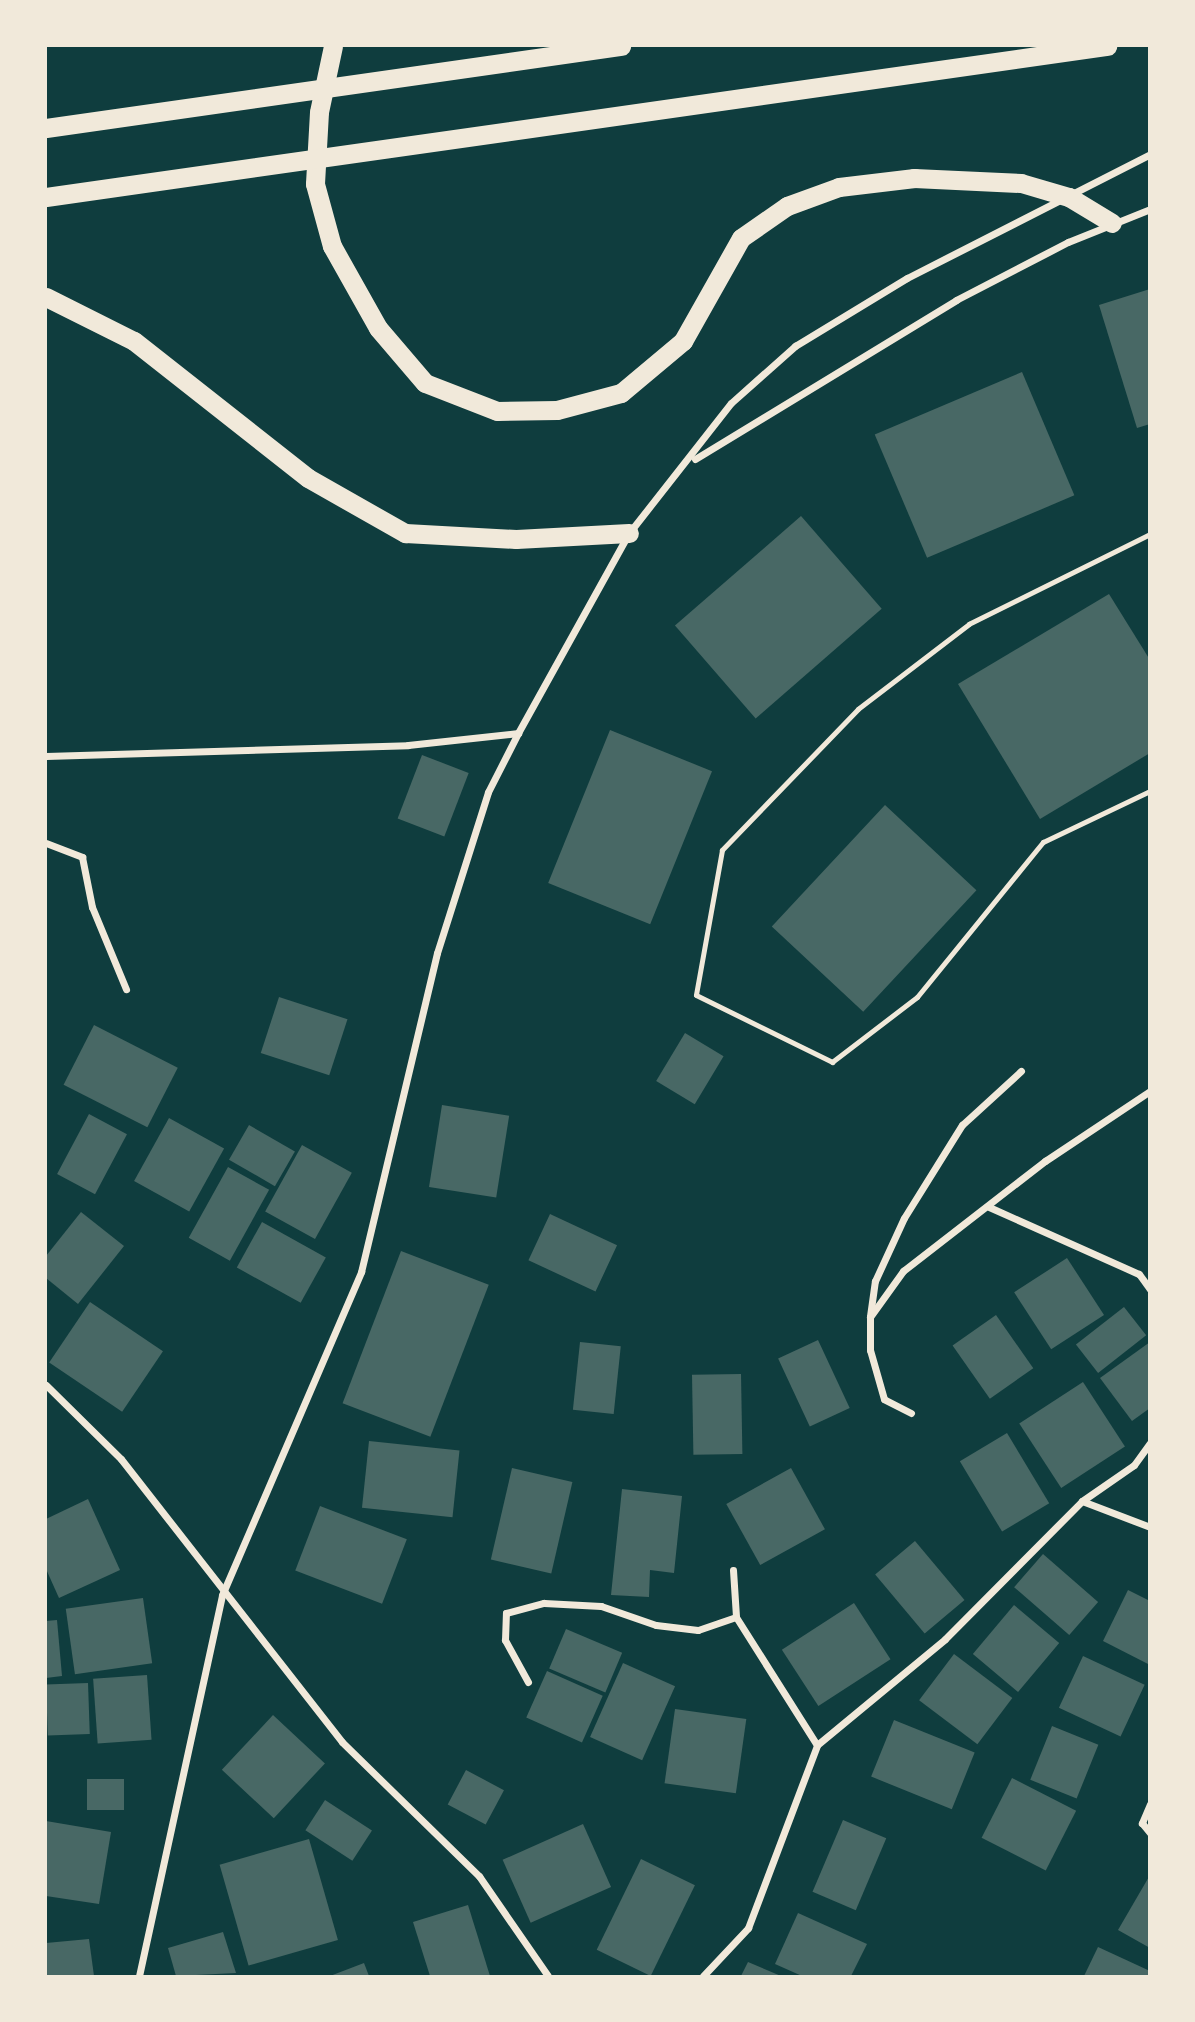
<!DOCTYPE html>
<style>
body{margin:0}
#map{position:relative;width:1195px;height:2022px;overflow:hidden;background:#0f3d3e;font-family:"Varela Round",sans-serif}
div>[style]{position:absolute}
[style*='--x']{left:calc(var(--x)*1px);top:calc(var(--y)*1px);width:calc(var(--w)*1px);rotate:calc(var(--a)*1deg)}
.building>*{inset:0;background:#486865;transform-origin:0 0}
.service>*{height:5px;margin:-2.5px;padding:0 2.5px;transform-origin:2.5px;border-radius:2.5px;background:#f1e9da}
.minor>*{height:7px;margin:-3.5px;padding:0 3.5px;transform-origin:3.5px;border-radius:3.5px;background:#f1e9da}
.trunk>*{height:19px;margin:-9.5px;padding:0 9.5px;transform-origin:9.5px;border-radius:9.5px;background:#f1e9da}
span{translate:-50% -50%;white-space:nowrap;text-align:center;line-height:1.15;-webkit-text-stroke:5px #f1e9da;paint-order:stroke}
.frame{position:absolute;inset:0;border:47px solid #f1e9da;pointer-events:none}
</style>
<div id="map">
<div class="building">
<div style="clip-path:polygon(1150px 289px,1150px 424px,1137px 428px,1099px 305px)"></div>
<div style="left:1022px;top:372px;width:134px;height:160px;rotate:67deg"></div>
<div style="left:801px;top:516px;width:123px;height:167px;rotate:49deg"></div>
<div style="clip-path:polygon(1109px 594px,1150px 660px,1150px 753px,1040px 819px,958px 684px)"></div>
<div style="left:610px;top:730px;width:110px;height:165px;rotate:22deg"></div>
<div style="left:422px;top:755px;width:50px;height:68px;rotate:21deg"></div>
<div style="left:885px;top:805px;width:125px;height:166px;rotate:43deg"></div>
<div style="left:279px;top:997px;width:72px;height:59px;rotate:18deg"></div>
<div style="left:94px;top:1025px;width:94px;height:67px;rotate:27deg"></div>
<div style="left:685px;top:1033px;width:45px;height:56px;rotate:31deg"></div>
<div style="left:442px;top:1105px;width:68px;height:83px;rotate:9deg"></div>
<div style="left:89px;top:1114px;width:43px;height:68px;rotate:28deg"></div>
<div style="left:169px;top:1118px;width:63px;height:72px;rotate:29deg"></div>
<div style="left:249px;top:1125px;width:53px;height:40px;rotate:30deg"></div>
<div style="left:302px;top:1145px;width:57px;height:76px;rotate:29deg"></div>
<div style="left:228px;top:1167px;width:47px;height:81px;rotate:29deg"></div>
<div style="clip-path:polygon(81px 1212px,124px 1246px,78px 1304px,46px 1278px,46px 1256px)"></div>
<div style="left:550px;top:1214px;width:74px;height:51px;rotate:25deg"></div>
<div style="left:262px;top:1222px;width:73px;height:52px;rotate:29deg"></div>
<div style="left:401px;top:1251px;width:94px;height:163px;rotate:21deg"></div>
<div style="left:1067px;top:1258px;width:68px;height:63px;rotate:57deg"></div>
<div style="left:90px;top:1302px;width:88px;height:73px;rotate:34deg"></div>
<div style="left:1124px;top:1307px;width:36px;height:61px;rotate:52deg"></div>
<div style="left:996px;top:1315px;width:65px;height:53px;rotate:55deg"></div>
<div style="left:818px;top:1340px;width:75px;height:44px;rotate:65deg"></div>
<div style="left:580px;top:1342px;width:41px;height:68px;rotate:6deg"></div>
<div style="clip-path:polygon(1150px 1342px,1150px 1408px,1132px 1421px,1100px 1378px)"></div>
<div style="left:741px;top:1374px;width:80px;height:49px;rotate:89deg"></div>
<div style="left:1083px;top:1382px;width:77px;height:76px;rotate:57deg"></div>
<div style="left:1007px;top:1433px;width:82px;height:55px;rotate:59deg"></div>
<div style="left:369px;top:1441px;width:91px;height:67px;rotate:6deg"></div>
<div style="left:512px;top:1468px;width:62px;height:94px;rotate:13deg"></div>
<div style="left:791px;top:1468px;width:70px;height:74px;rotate:61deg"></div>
<div style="clip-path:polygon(622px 1489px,682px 1496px,674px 1573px,650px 1570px,649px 1597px,611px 1595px)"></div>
<div style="clip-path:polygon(88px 1499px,120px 1570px,59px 1598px,46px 1569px,46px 1519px)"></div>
<div style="left:320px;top:1506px;width:93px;height:69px;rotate:21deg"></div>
<div style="left:915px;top:1541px;width:77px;height:52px;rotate:50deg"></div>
<div style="left:1043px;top:1554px;width:73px;height:44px;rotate:41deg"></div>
<div style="clip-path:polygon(1128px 1590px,1150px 1601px,1150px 1665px,1103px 1641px)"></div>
<div style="left:143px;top:1598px;width:66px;height:78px;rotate:82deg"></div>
<div style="left:854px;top:1603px;width:67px;height:86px;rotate:57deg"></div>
<div style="left:1014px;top:1605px;width:59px;height:64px;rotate:40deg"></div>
<div style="clip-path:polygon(57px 1620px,62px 1676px,46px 1678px,46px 1621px)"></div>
<div style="left:566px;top:1629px;width:61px;height:43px;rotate:23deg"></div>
<div style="left:954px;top:1654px;width:73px;height:58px;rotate:37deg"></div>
<div style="left:1083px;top:1656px;width:68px;height:57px;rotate:25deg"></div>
<div style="left:623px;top:1663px;width:57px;height:81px;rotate:24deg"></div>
<div style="left:547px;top:1671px;width:61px;height:51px;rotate:24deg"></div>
<div style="left:147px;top:1675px;width:65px;height:54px;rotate:86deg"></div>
<div style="left:88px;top:1683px;width:51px;height:42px;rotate:88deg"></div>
<div style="left:675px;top:1709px;width:72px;height:75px;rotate:8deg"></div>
<div style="left:273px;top:1715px;width:71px;height:75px;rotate:43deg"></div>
<div style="left:894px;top:1720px;width:87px;height:61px;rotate:22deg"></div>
<div style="left:1052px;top:1726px;width:50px;height:58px;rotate:22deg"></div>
<div style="left:466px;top:1770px;width:43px;height:39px;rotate:28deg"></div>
<div style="left:1012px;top:1778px;width:72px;height:67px;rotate:27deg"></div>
<div style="left:124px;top:1779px;width:31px;height:37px;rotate:90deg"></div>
<div style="left:325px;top:1800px;width:56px;height:36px;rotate:33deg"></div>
<div style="left:843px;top:1820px;width:47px;height:78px;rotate:23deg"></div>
<div style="clip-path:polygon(46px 1821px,111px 1832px,99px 1904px,46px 1896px)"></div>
<div style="left:583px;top:1824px;width:69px;height:88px;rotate:66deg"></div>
<div style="left:309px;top:1839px;width:105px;height:93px;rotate:74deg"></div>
<div style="left:641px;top:1859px;width:60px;height:101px;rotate:26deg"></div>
<div style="clip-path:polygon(1150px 1875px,1150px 1948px,1118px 1930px)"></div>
<div style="clip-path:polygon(468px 1905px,490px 1976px,430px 1976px,413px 1922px)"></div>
<div style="clip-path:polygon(798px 1913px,867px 1944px,851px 1976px,802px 1976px,775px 1964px)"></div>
<div style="clip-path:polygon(223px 1932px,236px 1973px,176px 1976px,168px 1948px)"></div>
<div style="clip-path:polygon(89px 1939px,94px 1976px,46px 1976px,46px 1943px)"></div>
<div style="clip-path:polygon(1098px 1947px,1150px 1971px,1150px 1976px,1084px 1976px)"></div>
<div style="clip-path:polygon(748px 1962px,781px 1976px,741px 1976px)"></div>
<div style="clip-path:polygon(364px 1963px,369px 1976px,330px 1976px)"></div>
</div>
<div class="service">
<div style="--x:1150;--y:534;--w:202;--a:153.6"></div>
<div style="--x:969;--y:624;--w:140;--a:142.6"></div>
<div style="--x:858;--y:709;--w:196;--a:134"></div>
<div style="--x:722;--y:850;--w:147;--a:100.2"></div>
<div style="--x:696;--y:995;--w:152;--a:26.2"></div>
<div style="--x:832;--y:1062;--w:107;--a:-37.4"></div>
<div style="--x:917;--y:997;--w:200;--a:-50.9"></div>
<div style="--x:1043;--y:842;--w:119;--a:-25.5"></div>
</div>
<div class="minor">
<div style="--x:695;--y:459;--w:306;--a:-31.3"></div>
<div style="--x:956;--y:300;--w:126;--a:-27.4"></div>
<div style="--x:1068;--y:242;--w:88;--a:-21.9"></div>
<div style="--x:46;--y:756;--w:362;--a:-1.7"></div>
<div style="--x:408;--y:745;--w:111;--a:-6.2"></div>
<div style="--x:46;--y:843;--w:39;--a:21"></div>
<div style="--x:82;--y:857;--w:51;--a:78.7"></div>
<div style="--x:92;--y:907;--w:89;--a:67.5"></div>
<div style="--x:989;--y:1207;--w:164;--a:24.1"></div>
<div style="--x:1139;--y:1274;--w:19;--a:54"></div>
<div style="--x:870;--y:1316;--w:35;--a:-82"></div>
<div style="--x:875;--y:1281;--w:69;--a:-65.3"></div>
<div style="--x:904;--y:1218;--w:110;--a:-58.1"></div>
<div style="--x:962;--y:1125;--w:80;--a:-42.5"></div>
<div style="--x:46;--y:1385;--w:105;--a:44.6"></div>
<div style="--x:121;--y:1459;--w:359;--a:52"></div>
<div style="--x:342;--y:1742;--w:192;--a:44.4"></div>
<div style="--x:479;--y:1876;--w:121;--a:55.4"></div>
<div style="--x:911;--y:1413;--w:30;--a:-153"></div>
<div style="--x:884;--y:1399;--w:51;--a:-105.9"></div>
<div style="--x:870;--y:1350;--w:33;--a:-90"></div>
<div style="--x:870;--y:1317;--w:57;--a:-54.3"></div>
<div style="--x:903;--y:1271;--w:180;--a:-37.8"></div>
<div style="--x:1045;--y:1161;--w:126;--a:-33.7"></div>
<div style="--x:1082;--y:1501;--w:73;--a:20.9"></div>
<div style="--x:733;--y:1570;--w:47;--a:86.3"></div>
<div style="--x:736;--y:1617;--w:151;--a:57.7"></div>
<div style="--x:528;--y:1682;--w:48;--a:-118.7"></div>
<div style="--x:505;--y:1640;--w:27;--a:-88"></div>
<div style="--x:506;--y:1613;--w:39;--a:-15"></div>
<div style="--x:544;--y:1603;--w:57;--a:3"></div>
<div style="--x:601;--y:1606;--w:58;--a:19.1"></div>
<div style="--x:656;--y:1625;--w:42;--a:6.8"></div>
<div style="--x:698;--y:1630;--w:40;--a:-18.9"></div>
<div style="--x:1150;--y:1804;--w:21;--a:113"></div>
<div style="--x:1142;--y:1823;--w:13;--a:51"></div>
<div style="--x:139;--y:1976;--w:390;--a:-77.7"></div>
<div style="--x:222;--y:1595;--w:352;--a:-66.7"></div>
<div style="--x:361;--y:1272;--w:328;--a:-76.6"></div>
<div style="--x:437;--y:953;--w:169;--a:-72.4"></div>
<div style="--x:488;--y:792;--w:66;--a:-63"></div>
<div style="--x:518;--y:733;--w:229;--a:-61"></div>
<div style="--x:629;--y:533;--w:165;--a:-51.9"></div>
<div style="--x:731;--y:403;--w:86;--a:-41.7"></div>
<div style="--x:795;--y:346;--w:131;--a:-31.3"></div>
<div style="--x:907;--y:278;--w:273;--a:-27"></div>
<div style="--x:703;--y:1976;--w:66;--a:-46.8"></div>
<div style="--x:748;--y:1928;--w:196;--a:-69.3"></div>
<div style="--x:817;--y:1745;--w:166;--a:-39.6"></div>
<div style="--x:945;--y:1639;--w:194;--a:-45.2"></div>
<div style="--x:1082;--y:1501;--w:63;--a:-34.7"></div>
<div style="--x:1134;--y:1465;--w:27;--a:-54"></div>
</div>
<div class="trunk">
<div style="--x:333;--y:46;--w:67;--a:102"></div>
<div style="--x:319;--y:112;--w:72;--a:93.2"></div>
<div style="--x:315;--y:184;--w:64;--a:74.7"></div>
<div style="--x:332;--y:246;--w:94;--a:60.7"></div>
<div style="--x:378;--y:328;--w:72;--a:49.5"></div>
<div style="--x:425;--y:383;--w:77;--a:21.3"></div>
<div style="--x:497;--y:411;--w:60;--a:-1"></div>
<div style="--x:557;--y:410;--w:66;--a:-14.9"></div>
<div style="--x:621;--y:393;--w:81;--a:-40"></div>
<div style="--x:683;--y:341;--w:118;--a:-60.6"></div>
<div style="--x:741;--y:238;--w:56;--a:-34.8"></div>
<div style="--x:787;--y:206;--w:55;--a:-20.1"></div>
<div style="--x:839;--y:187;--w:76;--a:-6.8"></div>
<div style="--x:914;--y:178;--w:107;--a:2.7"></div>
<div style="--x:1021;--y:183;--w:50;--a:16.3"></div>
<div style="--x:1069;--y:197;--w:50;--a:31.2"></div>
<div style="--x:46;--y:128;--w:581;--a:-8.12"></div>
<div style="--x:46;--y:197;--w:1072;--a:-8.1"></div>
<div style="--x:46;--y:297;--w:98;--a:26.6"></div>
<div style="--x:134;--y:341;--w:221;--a:38.2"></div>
<div style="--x:308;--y:478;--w:112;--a:29.6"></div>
<div style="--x:405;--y:533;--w:111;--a:3.1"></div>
<div style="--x:516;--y:539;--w:113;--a:-3"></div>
</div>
<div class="frame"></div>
</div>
